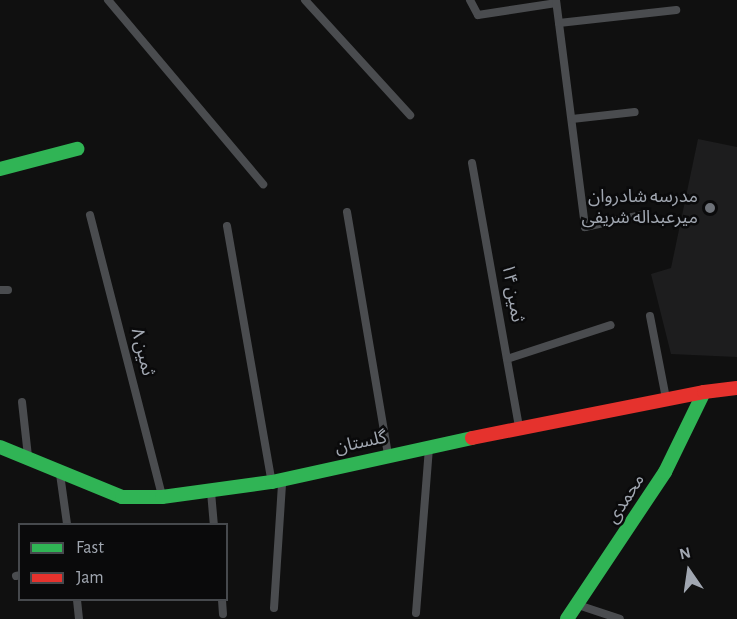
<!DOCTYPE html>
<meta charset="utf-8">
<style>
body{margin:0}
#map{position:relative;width:737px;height:619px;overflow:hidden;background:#101010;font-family:"Alegreya Sans","Noto Sans Arabic",sans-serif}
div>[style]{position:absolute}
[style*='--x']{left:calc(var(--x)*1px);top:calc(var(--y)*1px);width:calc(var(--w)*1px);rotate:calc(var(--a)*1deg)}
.built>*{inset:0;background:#1d1d1e}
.lane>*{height:8px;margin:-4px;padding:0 4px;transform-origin:4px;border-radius:4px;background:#4a4c4f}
.fast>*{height:14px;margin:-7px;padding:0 7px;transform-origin:7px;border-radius:7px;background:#30b455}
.jam>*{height:14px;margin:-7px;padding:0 7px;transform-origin:7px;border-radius:7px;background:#e5322d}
.dots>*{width:16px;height:16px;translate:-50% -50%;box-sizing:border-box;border:3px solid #0a0a0b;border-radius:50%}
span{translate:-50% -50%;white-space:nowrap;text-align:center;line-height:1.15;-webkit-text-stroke:5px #0a0a0b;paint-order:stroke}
.poi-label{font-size:18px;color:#a1a7b1}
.right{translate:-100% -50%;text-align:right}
.street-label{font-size:18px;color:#a1a7b1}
.legend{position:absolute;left:18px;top:523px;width:210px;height:78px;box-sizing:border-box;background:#0a0a0b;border:2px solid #46494d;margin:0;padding:8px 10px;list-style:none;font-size:18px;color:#a1a7b1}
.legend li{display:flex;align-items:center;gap:12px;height:30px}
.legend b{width:30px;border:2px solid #46494d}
.north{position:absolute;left:659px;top:541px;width:60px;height:60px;-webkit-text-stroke:4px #0a0a0b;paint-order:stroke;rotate:347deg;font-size:16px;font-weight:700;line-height:24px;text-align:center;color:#a1a7b1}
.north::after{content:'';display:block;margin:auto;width:21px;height:27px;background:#a1a7b1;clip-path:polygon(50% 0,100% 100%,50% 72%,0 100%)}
</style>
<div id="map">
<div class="built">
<div style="clip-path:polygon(698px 139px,737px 147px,737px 357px,671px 354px,651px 274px,671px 268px)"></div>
</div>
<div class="lane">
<div style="--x:108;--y:0;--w:241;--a:49.9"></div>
<div style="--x:305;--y:0;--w:156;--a:47.6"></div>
<div style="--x:470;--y:0;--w:17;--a:62"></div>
<div style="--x:478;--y:15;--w:79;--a:-8.7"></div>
<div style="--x:556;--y:0;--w:229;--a:82.7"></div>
<div style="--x:585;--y:227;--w:57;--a:-12.1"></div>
<div style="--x:559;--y:23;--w:118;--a:-6.3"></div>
<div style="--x:572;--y:119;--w:63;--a:-6.3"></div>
<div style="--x:472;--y:163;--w:269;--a:79.9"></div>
<div style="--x:347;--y:212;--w:245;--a:80.4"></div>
<div style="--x:90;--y:215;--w:290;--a:75.6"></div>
<div style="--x:227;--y:226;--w:257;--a:80.1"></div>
<div style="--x:0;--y:290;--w:8;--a:0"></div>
<div style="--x:650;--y:316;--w:84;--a:79"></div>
<div style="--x:507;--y:359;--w:109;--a:-18.1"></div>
<div style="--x:22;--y:402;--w:54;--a:83.7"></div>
<div style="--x:60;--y:474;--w:50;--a:82"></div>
<div style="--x:211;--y:492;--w:32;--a:85"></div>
<div style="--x:16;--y:576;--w:4;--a:-14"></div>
<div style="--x:77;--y:600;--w:19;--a:84"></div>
<div style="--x:222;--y:600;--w:14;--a:86"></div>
<div style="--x:578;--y:605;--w:44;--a:18.4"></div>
<div style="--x:274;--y:608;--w:125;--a:-86.3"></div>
<div style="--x:416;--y:613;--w:165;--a:-85.5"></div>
</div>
<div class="fast">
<div style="--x:0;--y:169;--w:80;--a:-14.6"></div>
<div style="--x:0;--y:447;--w:132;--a:22.3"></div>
<div style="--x:122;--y:497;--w:40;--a:0"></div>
<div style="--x:162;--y:497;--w:111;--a:-7.8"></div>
<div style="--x:272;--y:482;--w:205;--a:-12.4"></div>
<div style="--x:567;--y:619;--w:177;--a:-56.3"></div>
<div style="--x:665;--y:472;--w:89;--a:-64"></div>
</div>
<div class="jam">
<div style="--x:472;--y:438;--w:237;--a:-11.2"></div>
<div style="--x:704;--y:392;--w:33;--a:-7"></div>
</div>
<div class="dots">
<div style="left:710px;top:208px;background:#6e7279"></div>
</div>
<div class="poi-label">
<span class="right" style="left:698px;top:208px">مدرسه شادروان<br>میرعبداله شریفی</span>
</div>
<div class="street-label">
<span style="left:512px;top:293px;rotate:80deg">ثمین ۱۴</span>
<span style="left:142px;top:352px;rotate:76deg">ثمین ۸</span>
<span style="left:361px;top:443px;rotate:-12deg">گلستان</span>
<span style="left:626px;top:499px;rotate:-57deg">محمدی</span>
</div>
<ul class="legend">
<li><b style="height:8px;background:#30b455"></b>Fast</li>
<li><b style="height:8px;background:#e5322d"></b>Jam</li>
</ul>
<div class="north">N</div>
</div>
